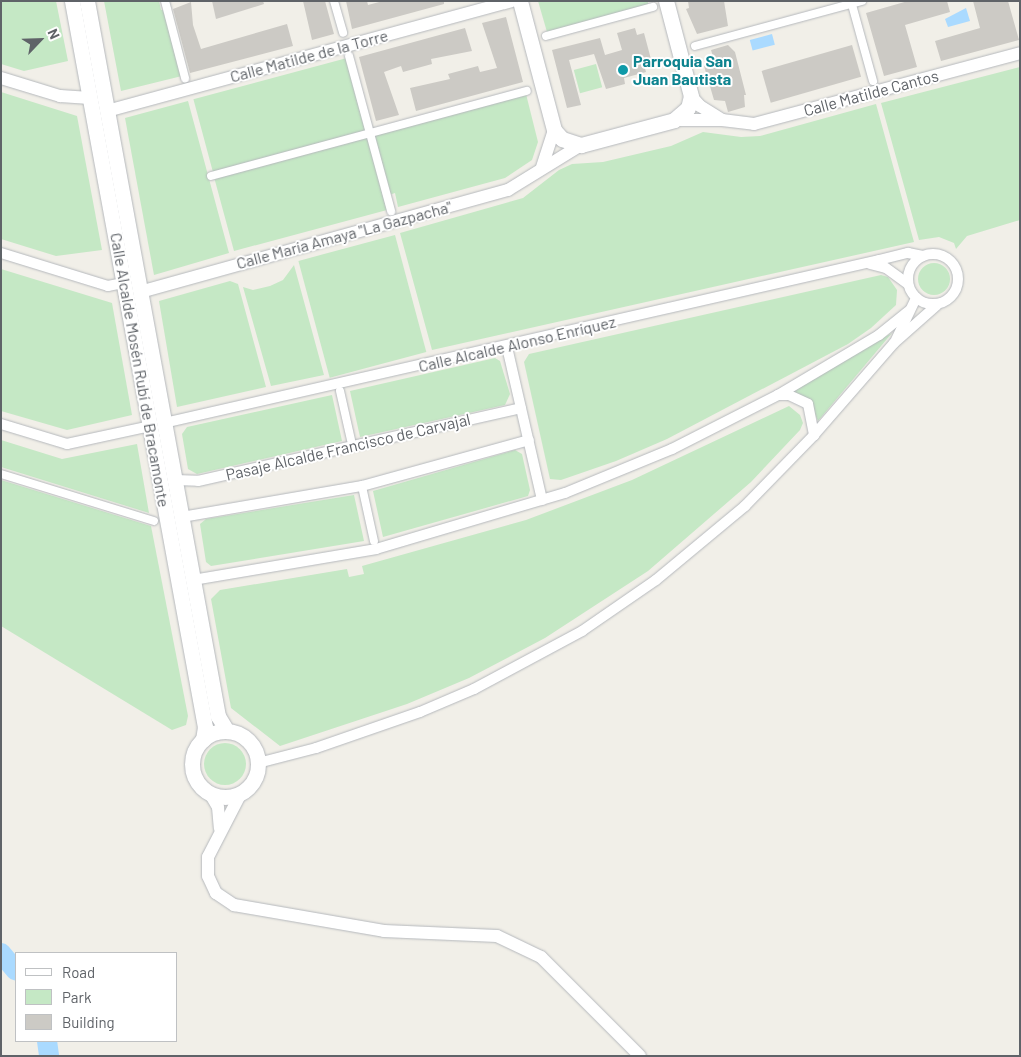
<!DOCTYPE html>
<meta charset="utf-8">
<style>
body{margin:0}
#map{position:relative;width:1021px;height:1057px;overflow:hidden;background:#f1efe8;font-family:Barlow,sans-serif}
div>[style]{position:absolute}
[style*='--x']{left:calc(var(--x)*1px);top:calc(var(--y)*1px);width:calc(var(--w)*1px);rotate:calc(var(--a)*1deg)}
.green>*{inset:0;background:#c5e8c5;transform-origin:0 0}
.round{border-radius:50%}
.water>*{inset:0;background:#aadaff;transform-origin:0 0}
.river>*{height:20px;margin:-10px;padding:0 10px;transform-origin:10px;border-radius:10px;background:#aadaff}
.building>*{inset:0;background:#cccac5;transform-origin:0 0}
.roads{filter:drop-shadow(0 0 1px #b5b8bc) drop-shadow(0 0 1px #b5b8bc)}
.pedestrian>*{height:8px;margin:-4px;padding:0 4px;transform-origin:4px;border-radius:4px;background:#fff}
.minor>*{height:10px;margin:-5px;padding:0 5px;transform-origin:5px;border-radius:5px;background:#fff}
.minor>.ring{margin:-5px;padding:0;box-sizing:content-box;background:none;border:10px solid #fff;border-radius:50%}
.tertiary>*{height:12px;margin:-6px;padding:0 6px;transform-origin:6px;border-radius:6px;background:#fff}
.secondary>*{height:15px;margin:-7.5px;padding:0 7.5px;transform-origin:7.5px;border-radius:7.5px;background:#fff}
.secondary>.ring{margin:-7.5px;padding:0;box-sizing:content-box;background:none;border:15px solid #fff;border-radius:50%}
.dots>*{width:14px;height:14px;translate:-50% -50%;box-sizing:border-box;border:2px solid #fff;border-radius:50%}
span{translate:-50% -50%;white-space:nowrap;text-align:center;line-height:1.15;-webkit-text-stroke:4px #fff;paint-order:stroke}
.street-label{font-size:16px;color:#5f6368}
.culture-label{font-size:16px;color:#0d838f;font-weight:700}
.left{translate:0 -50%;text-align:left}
.frame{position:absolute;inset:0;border:2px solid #5f6368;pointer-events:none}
.legend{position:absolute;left:15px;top:952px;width:162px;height:90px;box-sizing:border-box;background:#fff;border:1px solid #bfc1c3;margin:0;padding:6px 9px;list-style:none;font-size:15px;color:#5f6368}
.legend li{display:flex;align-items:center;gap:10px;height:25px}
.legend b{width:25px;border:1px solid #bfc1c3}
.north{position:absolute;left:15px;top:15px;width:50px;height:50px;-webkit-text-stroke:4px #fff;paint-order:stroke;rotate:66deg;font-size:14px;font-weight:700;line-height:20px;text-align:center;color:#5f6368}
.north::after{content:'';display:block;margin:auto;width:18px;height:22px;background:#5f6368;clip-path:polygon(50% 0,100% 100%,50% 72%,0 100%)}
</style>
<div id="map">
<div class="green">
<div style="clip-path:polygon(1px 1px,56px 1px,68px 61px,24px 71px,1px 64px)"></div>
<div style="clip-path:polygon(104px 1px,159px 1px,161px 10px,164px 10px,182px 76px,121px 91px)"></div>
<div style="clip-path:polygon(538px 1px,648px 1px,648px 5px,547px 32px)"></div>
<div style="left:347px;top:58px;width:77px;height:159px;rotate:75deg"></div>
<div style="left:596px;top:64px;width:24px;height:23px;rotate:75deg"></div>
<div style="clip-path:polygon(1020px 67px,1020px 220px,967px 236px,956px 249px,954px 243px,939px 237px,919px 240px,881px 103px)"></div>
<div style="clip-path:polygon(1px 92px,77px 116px,102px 250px,56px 256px,1px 239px)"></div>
<div style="clip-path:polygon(526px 94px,538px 142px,532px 160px,505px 178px,398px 207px,395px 193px,389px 195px,373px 135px)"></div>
<div style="clip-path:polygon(188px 101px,229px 253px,154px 275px,125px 118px)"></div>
<div style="clip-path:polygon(876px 104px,914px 242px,432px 350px,400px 233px,523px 198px,559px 170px,572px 164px,603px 162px,671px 146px,703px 132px,741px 137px,760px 136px)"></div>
<div style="clip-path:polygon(364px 137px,368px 138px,387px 210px,234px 251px,214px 177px)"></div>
<div style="left:395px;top:235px;width:121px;height:100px;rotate:75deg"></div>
<div class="round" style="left:918px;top:263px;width:32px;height:32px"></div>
<div style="clip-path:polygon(294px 265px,324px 375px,271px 386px,243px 287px,253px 290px,270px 286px,283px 280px)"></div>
<div style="clip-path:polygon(1px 269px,112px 303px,132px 415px,67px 430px,1px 411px)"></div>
<div style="clip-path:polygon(881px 275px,888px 277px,897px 290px,896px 305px,871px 328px,848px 344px,667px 439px,616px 461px,561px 480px,550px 479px,524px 362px,529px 354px)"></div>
<div style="clip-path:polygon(230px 281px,238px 284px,266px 387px,177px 407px,159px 301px)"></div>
<div style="clip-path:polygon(892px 333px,818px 421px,808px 399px,786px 391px)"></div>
<div style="clip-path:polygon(495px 358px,500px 361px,510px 394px,505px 405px,360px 437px,350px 391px)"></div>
<div style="clip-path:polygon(332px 395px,342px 441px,197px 474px,188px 469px,182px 434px,187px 427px)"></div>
<div style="clip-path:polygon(789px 406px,800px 415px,803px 423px,800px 430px,751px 482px,648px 571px,545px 638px,469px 678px,407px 704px,280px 746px,231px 708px,211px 599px,220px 590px,347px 569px,349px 577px,364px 574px,362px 566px,526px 520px,632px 480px)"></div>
<div style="clip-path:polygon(1px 440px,62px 459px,137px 444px,149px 513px,1px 467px)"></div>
<div style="clip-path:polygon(515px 450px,522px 454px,530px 490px,528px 496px,383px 537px,373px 491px)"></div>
<div style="clip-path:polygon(1px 480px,151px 526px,188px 716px,186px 725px,172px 730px,1px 626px)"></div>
<div style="clip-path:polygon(354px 495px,364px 541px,211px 566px,206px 562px,200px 524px,206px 519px)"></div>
<div class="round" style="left:204px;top:743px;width:42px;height:42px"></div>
</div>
<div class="water">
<div style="clip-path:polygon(966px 8px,970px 21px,948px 27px,945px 19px)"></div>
<div style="left:772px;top:34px;width:11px;height:23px;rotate:75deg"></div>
</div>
<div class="river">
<div style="--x:1;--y:953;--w:23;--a:50"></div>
<div style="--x:47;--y:1041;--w:15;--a:82"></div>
</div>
<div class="building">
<div style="clip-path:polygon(212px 1px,263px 1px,264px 4px,216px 19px)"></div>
<div style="clip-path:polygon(303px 1px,325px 1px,334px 34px,312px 40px)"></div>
<div style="clip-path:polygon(346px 1px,367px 1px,368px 5px,383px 1px,444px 1px,444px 4px,352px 29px)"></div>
<div style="clip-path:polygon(688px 1px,724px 1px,728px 26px,697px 34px,686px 9px,689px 8px)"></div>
<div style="clip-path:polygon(908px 1px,947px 1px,950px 12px,905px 25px,917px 67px,884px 76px,866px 13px)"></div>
<div style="clip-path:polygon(973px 1px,1008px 1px,1019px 40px,941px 61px,935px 41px,980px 28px)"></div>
<div style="clip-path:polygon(191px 2px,193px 25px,201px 49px,287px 24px,293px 46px,190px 73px,173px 9px)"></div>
<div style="clip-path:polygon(506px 17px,523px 82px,416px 111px,410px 88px,450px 79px,448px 74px,478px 66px,480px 72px,497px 68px,482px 23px)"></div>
<div style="clip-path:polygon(465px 28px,472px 51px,431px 59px,432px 64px,403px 72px,401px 66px,384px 72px,399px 115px,376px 121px,359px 57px)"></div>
<div style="clip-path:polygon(635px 28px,637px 35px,644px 33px,652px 63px,644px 65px,646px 72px,624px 78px,625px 84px,606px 89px,594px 54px,569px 60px,581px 105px,567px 108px,552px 50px,600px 38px,605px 55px,622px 50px,617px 33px)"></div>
<div style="clip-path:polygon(728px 45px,735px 52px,746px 95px,744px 95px,745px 107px,728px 112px,725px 101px,714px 100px,704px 66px,714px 60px,711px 50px)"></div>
<div style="left:852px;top:45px;width:33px;height:94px;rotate:74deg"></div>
</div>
<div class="roads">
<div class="pedestrian">
<div style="--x:165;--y:1;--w:80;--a:75.4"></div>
<div style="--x:334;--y:1;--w:33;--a:74"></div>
<div style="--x:851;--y:1;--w:83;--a:74.6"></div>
<div style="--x:546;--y:36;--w:111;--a:-15.2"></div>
<div style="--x:695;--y:46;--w:173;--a:-15.1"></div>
<div style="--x:349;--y:56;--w:161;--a:74.8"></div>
<div style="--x:211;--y:176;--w:327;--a:-15.1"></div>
<div style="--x:340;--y:391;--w:50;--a:77.3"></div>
<div style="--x:1;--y:474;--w:160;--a:17.1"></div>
<div style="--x:363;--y:491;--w:51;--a:77.6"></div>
</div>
<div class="minor">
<div style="--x:1;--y:253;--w:112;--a:17.1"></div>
<div style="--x:108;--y:286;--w:16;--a:-11"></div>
<div class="ring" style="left:908px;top:254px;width:40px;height:40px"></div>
<div style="--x:870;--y:264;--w:16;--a:14"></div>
<div style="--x:886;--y:268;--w:27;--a:36"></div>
<div style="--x:896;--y:340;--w:47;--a:-64.5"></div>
<div style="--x:507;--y:347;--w:157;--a:77.1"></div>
<div style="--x:778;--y:395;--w:11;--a:0"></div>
<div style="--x:789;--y:395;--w:21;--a:25"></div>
<div style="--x:808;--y:404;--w:32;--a:79"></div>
<div style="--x:164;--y:423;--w:733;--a:-12.84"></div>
<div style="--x:879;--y:260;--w:30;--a:-14"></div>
<div style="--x:908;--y:253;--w:15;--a:11"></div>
<div style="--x:1;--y:424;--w:69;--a:16.9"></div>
<div style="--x:67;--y:444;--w:86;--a:-12.1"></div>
<div style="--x:175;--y:480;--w:23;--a:2"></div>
<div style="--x:198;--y:481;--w:331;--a:-12.7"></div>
<div style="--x:182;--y:517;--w:183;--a:-9.8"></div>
<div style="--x:362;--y:486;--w:173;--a:-15.4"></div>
<div style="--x:193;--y:580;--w:186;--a:-9.6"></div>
<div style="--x:376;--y:549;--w:197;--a:-16.5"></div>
<div style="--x:565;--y:493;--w:116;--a:-22.4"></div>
<div style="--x:672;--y:449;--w:119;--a:-27"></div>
<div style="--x:778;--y:395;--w:117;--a:-30.7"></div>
<div style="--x:879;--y:335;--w:38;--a:-39"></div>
<div style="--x:258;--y:763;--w:60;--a:-14.5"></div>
<div style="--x:316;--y:748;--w:110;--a:-19.1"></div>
<div style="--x:420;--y:712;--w:59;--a:-23.1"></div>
<div style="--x:474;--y:689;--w:123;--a:-28.2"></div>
<div style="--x:582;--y:631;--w:90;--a:-34.6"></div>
<div style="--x:656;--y:580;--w:116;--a:-39.7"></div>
<div style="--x:745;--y:506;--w:99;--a:-45.8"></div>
<div style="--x:814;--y:435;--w:122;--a:-49"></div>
<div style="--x:894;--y:343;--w:57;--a:-41.5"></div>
</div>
<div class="tertiary">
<div style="--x:1;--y:78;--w:62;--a:17"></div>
<div style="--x:60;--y:96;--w:30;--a:4"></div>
<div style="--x:691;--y:96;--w:13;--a:48"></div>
<div style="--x:700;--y:106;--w:26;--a:32"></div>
<div style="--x:722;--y:120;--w:32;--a:7"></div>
<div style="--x:754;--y:124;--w:275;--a:-14.9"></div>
<div style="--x:107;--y:111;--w:419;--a:-15.2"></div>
<div style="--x:674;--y:120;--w:48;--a:0"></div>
<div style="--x:542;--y:167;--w:39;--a:-72"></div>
<div style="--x:140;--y:292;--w:382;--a:-15.5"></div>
<div style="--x:508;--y:190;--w:86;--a:-31.7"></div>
<div style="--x:209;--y:792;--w:17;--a:59"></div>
<div style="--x:218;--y:807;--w:21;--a:85"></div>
<div style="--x:241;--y:793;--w:72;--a:117.3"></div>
<div style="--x:208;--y:857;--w:19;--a:90"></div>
<div style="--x:208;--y:876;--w:19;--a:65"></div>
<div style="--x:216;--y:893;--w:22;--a:34"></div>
<div style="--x:234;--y:905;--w:152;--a:9.8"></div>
<div style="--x:384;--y:931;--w:113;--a:2.5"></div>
<div style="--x:497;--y:936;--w:49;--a:25.5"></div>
<div style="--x:541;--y:957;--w:140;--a:45"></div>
</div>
<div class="secondary">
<div style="--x:72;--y:1;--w:738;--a:79.62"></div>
<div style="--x:205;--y:727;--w:13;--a:99"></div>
<div style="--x:87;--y:1;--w:727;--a:79.62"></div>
<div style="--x:218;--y:716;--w:17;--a:59"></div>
<div style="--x:520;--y:1;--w:133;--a:75.2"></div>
<div style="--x:554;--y:130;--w:12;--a:48"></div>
<div style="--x:562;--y:139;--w:20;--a:18"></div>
<div style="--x:581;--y:145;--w:96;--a:-15"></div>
<div style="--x:674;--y:120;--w:18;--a:-41"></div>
<div style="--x:688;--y:108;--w:12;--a:-76"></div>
<div style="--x:691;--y:96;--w:98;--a:-104.7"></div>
<div class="ring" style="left:192px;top:731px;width:51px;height:51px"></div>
</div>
</div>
<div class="dots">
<div style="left:623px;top:70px;background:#0f9aa8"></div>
</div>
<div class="street-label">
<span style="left:309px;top:56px;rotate:-15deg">Calle Matilde de la Torre</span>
<span style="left:871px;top:93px;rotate:-15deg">Calle Matilde Cantos</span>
<span style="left:344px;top:235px;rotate:-15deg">Calle María Amaya "La Gazpacha"</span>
<span style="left:517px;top:344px;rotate:-13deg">Calle Alcalde Alonso Enríquez</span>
<span style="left:140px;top:370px;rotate:80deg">Calle Alcalde Mosén Rubí de Bracamonte</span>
<span style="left:348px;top:447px;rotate:-13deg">Pasaje Alcalde Francisco de Carvajal</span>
</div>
<div class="culture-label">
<span class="left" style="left:633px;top:70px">Parroquia San<br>Juan Bautista</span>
</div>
<div class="frame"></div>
<ul class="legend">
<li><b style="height:6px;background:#fff"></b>Road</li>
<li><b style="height:14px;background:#c5e8c5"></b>Park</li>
<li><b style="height:14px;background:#cccac5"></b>Building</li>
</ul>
<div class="north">N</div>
</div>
